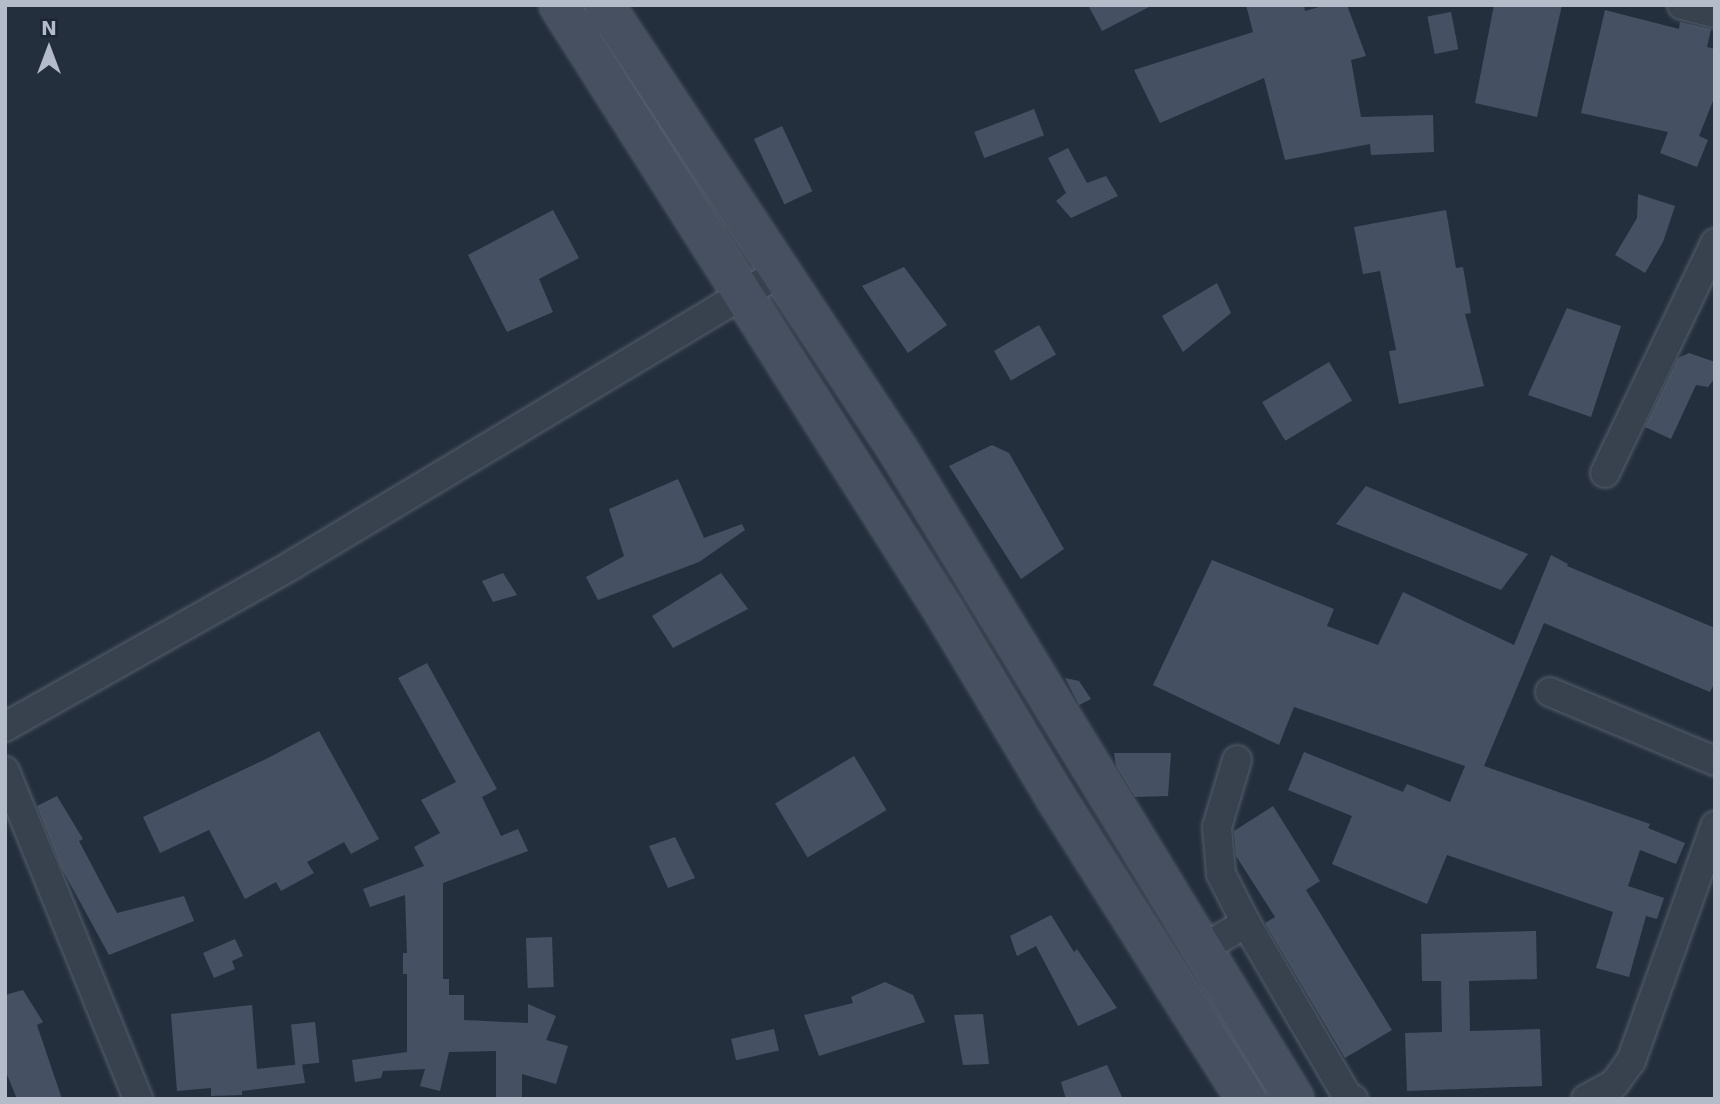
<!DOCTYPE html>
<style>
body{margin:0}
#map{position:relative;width:1720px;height:1104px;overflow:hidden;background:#242f3e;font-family:"DejaVu Sans",sans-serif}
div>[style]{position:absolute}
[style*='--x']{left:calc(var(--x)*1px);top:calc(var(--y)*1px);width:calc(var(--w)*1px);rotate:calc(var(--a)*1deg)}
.building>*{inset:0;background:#455162;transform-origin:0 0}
.roads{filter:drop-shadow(0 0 2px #565f6c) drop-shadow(0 0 2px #565f6c)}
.street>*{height:28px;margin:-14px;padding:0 14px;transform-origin:14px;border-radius:14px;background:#38414e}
.secondary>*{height:38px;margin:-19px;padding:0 19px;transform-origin:19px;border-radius:19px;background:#465061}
span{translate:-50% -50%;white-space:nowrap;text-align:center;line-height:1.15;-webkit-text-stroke:5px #1d2633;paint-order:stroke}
.frame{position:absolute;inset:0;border:7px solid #b4bcc9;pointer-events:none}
.north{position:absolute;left:14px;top:14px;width:70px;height:70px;-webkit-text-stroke:5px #1d2633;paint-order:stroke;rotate:0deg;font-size:19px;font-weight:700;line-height:28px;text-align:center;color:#b4bcc9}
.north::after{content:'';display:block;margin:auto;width:24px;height:32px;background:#b4bcc9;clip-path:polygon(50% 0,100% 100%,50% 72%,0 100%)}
</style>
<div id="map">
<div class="building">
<div style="clip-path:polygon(1088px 5px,1153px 5px,1102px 31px)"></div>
<div style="clip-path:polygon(1246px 5px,1304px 5px,1305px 11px,1326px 5px,1347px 5px,1366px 56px,1351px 60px,1361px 117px,1433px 115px,1434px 152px,1371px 155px,1370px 144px,1285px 160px,1264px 78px,1160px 123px,1134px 70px,1253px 32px)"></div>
<div style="clip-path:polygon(1494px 5px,1562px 5px,1537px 117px,1475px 103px)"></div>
<div style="clip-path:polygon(1605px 10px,1679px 29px,1680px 22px,1711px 29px,1707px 47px,1715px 49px,1715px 96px,1699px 136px,1708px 140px,1697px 167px,1660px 153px,1668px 132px,1581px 113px)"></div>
<div style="left:1451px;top:12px;width:38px;height:24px;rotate:79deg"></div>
<div style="left:1034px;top:109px;width:28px;height:64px;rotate:69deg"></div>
<div style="left:782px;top:126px;width:72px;height:31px;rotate:65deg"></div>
<div style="clip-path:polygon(1068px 148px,1087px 183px,1106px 176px,1118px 196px,1071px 218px,1056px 201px,1066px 193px,1048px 158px)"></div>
<div style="clip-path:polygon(1638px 194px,1675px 206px,1663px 242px,1645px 273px,1615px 255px,1637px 218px)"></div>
<div style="clip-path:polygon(553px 210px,579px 258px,539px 279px,553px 312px,507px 332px,468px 255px)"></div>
<div style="clip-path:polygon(1446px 210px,1456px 268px,1463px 267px,1471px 313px,1465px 314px,1484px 386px,1399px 404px,1389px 351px,1396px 350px,1380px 271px,1363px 274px,1354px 227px)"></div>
<div style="clip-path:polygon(904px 267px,947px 325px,908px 353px,862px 286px)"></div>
<div style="clip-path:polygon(1217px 283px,1231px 313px,1183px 352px,1162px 316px)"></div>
<div style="clip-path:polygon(1567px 308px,1621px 326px,1591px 417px,1528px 395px)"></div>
<div style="left:1039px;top:325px;width:34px;height:52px;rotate:60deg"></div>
<div style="clip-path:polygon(1689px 353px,1715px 362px,1715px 378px,1708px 387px,1696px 385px,1671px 439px,1645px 427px,1678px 358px)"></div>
<div style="left:1329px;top:362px;width:45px;height:78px;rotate:59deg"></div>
<div style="clip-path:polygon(992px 445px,1009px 453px,1064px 549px,1021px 579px,949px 466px)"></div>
<div style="clip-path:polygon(678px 479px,704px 538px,742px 524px,745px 530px,699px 562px,598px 600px,586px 577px,624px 556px,609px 509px)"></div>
<div style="clip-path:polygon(1366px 486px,1528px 554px,1501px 590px,1336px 524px)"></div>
<div style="clip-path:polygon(1551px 555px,1568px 564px,1567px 566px,1715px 628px,1715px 682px,1710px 692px,1544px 623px,1484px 766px,1650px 824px,1648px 828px,1685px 843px,1676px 864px,1640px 850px,1628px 886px,1664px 898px,1657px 919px,1646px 916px,1629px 977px,1596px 968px,1613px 912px,1447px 855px,1427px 904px,1332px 864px,1352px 816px,1288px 790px,1304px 752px,1403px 792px,1407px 784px,1450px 802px,1465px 766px,1294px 707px,1279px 745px,1153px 685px,1212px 560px,1334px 609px,1327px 626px,1378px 645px,1403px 592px,1514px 645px)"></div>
<div style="clip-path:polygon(503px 573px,517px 595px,493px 602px,482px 581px)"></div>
<div style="clip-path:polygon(721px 573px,748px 609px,673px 648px,652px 616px)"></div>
<div style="clip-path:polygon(427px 663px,497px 789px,482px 797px,501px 836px,518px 829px,528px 851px,443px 883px,443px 979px,449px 979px,449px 995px,464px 995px,464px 1020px,528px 1023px,528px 1004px,556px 1016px,546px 1040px,568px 1046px,556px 1084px,522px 1074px,522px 1099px,496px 1099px,496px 1051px,449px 1052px,440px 1091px,420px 1086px,425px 1069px,383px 1071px,381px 1078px,355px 1082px,352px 1060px,407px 1052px,407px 974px,403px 974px,403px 953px,407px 953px,405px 895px,370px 907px,363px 889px,424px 866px,414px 847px,440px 833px,421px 800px,456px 782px,398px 678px)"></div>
<div style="clip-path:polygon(1065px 678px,1079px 681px,1091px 699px,1079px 705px)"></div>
<div style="clip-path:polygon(319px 731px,379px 839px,351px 854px,344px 842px,307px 862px,314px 873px,281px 891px,276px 882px,245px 899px,209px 830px,160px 853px,143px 817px,266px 759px)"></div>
<div style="clip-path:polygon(1114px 753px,1171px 753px,1168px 796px,1135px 797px,1116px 766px)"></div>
<div style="left:854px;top:756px;width:63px;height:92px;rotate:59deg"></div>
<div style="clip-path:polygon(57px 796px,83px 839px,79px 841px,117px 913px,184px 896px,194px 921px,109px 955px,62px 869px,37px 806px)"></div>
<div style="clip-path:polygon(1273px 806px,1320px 881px,1306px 890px,1392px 1030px,1345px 1058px,1265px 923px,1275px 917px,1236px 856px,1234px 831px)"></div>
<div style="clip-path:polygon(675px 837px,695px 878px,668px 888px,649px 846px)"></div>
<div style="clip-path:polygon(1051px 915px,1074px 952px,1077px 949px,1117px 1008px,1078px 1026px,1036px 946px,1017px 956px,1010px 936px)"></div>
<div style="clip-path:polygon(1536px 931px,1537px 979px,1469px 981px,1470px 1031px,1540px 1029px,1542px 1086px,1407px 1091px,1405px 1033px,1442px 1032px,1441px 981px,1422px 981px,1421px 934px)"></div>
<div style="left:552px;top:937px;width:50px;height:26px;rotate:88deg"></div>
<div style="clip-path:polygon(235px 939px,243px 956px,232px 961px,235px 969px,214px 978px,203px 953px)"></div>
<div style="clip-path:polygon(885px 982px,913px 995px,925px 1022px,819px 1056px,804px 1015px,853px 1003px,851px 997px)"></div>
<div style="clip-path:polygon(23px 990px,43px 1022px,37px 1025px,62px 1099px,17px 1099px,5px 1070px,5px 995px)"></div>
<div style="clip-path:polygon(252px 1005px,257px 1069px,302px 1064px,305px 1083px,242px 1091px,242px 1095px,211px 1096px,211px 1088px,177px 1091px,171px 1014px)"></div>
<div style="clip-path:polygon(983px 1014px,989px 1064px,963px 1065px,954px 1015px)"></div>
<div style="left:315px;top:1022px;width:41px;height:24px;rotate:84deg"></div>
<div style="left:774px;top:1029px;width:22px;height:44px;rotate:77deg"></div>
<div style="clip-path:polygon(1107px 1065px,1123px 1099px,1066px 1099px,1061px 1082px)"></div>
</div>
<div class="roads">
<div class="street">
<div style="--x:1682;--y:5;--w:34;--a:14"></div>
<div style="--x:1605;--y:473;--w:255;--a:-64.4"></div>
<div style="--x:1550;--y:692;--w:179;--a:22.7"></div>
<div style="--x:5;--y:727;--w:330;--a:-29.4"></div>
<div style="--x:292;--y:565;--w:569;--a:-30.98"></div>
<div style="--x:1237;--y:760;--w:70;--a:106.6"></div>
<div style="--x:1217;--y:827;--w:47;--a:85.1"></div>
<div style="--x:1221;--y:874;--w:55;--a:63"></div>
<div style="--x:5;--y:771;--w:354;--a:67.9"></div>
<div style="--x:1204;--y:948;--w:49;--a:-30.8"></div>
<div style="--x:1246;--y:923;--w:200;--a:59.7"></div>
<div style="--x:1347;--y:1096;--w:7;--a:27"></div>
<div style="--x:1586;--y:1099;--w:32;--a:-28"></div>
<div style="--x:1614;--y:1084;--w:29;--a:-54"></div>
<div style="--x:1631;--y:1061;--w:250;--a:-70.3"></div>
</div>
<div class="secondary">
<div style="--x:559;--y:5;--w:718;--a:57.57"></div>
<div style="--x:944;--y:611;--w:218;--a:59.1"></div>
<div style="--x:1056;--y:798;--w:356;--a:57.7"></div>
<div style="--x:604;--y:5;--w:533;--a:56.55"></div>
<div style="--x:898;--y:450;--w:760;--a:58.61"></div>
</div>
</div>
<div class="frame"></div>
<div class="north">N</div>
</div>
